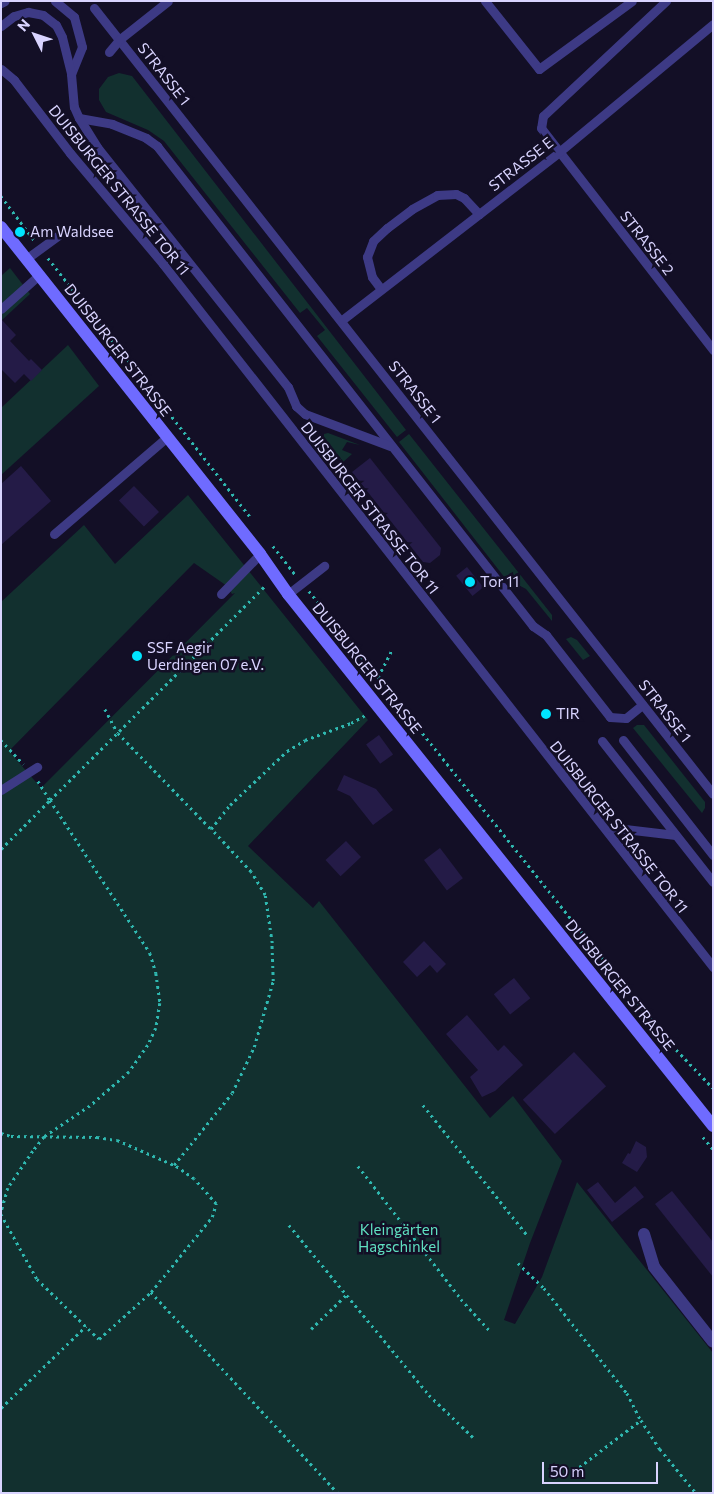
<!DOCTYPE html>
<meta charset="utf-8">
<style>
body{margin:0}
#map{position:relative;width:714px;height:1494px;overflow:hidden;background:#130f26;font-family:Commissioner,sans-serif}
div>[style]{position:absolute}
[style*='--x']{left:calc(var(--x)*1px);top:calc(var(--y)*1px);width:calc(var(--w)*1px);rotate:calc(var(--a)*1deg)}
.green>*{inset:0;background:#12302f}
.building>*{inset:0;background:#241b47;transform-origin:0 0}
.path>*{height:2.5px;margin-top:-1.25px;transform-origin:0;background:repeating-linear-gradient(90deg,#2fb8b0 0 2.5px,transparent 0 6.5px)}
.lane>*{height:9px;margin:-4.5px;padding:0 4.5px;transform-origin:4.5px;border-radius:4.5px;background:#3d3a85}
.street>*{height:12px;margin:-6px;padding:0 6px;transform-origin:6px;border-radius:6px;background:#3d3a85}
.secondary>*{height:12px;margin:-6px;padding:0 6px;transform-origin:6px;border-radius:6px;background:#6f6bff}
.dots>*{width:14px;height:14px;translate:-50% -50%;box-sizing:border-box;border:2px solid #130f26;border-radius:50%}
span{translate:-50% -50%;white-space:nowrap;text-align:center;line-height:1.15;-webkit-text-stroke:5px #130f26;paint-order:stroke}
.street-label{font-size:15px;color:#d9d4ff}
.poi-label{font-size:15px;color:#d9d4ff}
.left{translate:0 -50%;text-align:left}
.park-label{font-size:15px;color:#5fe0c0}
.frame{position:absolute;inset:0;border:2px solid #d9d4ff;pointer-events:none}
.north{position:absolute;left:10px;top:10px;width:50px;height:50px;-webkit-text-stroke:4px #130f26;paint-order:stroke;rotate:311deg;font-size:14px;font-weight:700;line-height:20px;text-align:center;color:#d9d4ff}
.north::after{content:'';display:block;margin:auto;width:18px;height:22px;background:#d9d4ff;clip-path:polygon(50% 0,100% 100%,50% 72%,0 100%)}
.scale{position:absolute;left:542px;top:1462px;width:116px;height:22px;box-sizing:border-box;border:2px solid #d9d4ff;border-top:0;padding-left:6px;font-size:15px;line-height:18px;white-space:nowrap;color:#d9d4ff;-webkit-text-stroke:4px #130f26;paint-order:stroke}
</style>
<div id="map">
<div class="green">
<div style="clip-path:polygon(119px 73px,132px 76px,406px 430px,402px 433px,397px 437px,317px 336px,325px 330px,307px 308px,300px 313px,164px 141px,148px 130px,106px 112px,99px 100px,99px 89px,108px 77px)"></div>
<div style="clip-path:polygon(10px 268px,30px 294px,1px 321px,1px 276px)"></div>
<div style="clip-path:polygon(68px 345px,99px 386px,1px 475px,1px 408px)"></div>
<div style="clip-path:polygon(328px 433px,360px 445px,347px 442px,342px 450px,352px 454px,342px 463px,324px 440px,324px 434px)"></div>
<div style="clip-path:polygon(409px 434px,552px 615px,552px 621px,526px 589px,505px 578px,399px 442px)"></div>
<div style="clip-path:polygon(evenodd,188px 495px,368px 720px,248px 846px,313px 908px,319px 901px,490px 1118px,513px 1096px,562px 1161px,530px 1243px,504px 1320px,515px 1324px,542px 1277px,577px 1182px,713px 1353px,713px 1493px,1px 1493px,1px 602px,84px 525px,115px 564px,188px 495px,194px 563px,227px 586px,232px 594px,235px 593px,41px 788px,9px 751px,194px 563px)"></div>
<div style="clip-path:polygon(571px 637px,577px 640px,590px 656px,583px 660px,566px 639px)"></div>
<div style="clip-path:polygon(637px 725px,644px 725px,705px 802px,705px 808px,702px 813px,633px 728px)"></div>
</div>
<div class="building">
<div style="clip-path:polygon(1px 319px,16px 335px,10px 341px,29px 361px,31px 359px,42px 370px,31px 381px,24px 374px,15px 383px,1px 369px)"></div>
<div style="clip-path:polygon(370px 458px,441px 548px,440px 555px,430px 563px,423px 562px,352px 472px)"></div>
<div style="clip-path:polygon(21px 466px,51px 501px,1px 545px,1px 484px)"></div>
<div style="left:134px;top:486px;width:36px;height:21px;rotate:46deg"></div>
<div style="left:467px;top:567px;width:26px;height:14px;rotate:51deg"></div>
<div style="left:379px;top:735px;width:24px;height:16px;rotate:54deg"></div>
<div style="clip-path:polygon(344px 775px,376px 789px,393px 810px,373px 825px,350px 796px,337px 790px)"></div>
<div style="left:346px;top:841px;width:22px;height:28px;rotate:47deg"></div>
<div style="left:440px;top:848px;width:38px;height:20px;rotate:53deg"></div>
<div style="clip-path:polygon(424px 941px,446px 964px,437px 973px,430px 965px,417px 977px,403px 962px)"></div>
<div style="left:514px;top:978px;width:26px;height:26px;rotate:51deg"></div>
<div style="clip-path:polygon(467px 1015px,498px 1051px,504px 1045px,523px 1065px,495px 1091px,482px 1097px,470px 1077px,478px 1070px,446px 1034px)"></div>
<div style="left:574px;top:1052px;width:47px;height:70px;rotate:47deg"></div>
<div style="clip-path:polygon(636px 1141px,646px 1147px,647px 1157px,637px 1172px,622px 1163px,628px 1153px,630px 1154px)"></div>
<div style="clip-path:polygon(598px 1182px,615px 1203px,635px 1186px,644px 1197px,612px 1222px,587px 1190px)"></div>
<div style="clip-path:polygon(672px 1191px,713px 1242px,713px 1277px,655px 1204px)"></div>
</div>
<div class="path">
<div style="--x:1;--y:196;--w:55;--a:53.1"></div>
<div style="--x:48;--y:258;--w:330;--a:52"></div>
<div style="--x:273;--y:546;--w:37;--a:52"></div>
<div style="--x:309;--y:591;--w:581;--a:51.36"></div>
<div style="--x:672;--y:1045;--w:59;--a:46.4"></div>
<div style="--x:378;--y:677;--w:30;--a:-63"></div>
<div style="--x:105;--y:709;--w:27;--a:62"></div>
<div style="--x:118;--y:733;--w:134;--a:45.9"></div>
<div style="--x:211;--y:829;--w:31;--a:-52"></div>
<div style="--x:230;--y:805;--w:79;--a:-43.5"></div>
<div style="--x:287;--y:751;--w:21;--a:-31"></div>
<div style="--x:305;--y:740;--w:49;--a:-20.3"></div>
<div style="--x:351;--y:723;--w:18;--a:-29"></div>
<div style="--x:1;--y:740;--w:33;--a:47"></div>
<div style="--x:38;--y:781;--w:22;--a:58"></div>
<div style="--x:50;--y:800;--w:305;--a:-44.9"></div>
<div style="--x:1;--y:849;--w:69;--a:-45"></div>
<div style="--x:50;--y:800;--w:183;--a:56.8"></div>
<div style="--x:150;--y:953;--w:21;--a:73"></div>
<div style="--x:156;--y:973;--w:30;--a:82"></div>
<div style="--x:160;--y:1003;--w:25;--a:99"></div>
<div style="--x:156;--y:1028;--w:19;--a:115"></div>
<div style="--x:148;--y:1045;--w:33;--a:125"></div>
<div style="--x:129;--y:1072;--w:52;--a:138.9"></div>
<div style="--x:90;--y:1106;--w:55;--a:146"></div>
<div style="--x:44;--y:1137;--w:18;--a:128"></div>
<div style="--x:33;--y:1151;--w:45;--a:124"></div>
<div style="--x:8;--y:1188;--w:25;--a:106"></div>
<div style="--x:423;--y:1105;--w:166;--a:51.3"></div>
<div style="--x:1;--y:1133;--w:10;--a:17"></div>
<div style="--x:11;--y:1136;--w:86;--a:0.7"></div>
<div style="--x:97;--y:1137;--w:20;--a:9"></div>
<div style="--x:117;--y:1140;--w:62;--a:23.7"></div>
<div style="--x:174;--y:1165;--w:92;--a:-51.1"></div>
<div style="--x:232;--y:1093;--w:51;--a:-64.4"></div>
<div style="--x:254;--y:1047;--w:69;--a:-73.9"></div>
<div style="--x:273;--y:981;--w:38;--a:-92"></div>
<div style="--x:272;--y:943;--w:49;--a:-98.3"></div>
<div style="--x:265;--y:895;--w:27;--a:-121"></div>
<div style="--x:251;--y:872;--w:59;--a:-132.9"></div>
<div style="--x:703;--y:1137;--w:16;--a:50"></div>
<div style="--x:358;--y:1166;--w:168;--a:52.2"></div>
<div style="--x:461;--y:1299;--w:45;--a:47.7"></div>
<div style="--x:1;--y:1214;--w:74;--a:61"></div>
<div style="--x:37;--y:1279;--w:86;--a:44.1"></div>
<div style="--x:99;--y:1339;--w:70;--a:-42.1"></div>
<div style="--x:151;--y:1292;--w:275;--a:47.1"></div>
<div style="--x:289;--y:1225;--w:220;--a:50.5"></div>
<div style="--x:429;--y:1395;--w:61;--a:43.7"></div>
<div style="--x:518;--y:1263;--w:36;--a:44"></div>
<div style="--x:544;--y:1288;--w:134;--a:51.7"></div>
<div style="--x:627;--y:1393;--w:30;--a:63"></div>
<div style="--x:641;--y:1420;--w:35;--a:57"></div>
<div style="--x:660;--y:1449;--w:57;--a:50.7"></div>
<div style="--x:151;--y:1292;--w:97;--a:-50.9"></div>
<div style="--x:212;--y:1217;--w:14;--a:-73"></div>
<div style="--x:216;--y:1204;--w:33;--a:-131"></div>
<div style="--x:194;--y:1179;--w:24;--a:-145"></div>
<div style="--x:311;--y:1329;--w:50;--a:-44.2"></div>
<div style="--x:1;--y:1408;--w:118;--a:-44"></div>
<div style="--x:574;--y:1471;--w:84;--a:-37.3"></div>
</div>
<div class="lane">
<div style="--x:55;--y:1;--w:25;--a:40"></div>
<div style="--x:74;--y:17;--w:31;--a:75"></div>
<div style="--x:82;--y:47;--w:29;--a:112"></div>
<div style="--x:71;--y:74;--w:33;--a:85"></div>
<div style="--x:74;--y:107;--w:12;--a:66"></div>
<div style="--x:79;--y:118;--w:34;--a:10"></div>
<div style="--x:112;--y:124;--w:37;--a:22"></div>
<div style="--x:146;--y:138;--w:14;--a:36"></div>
<div style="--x:157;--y:146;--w:610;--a:51.93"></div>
<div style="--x:533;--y:626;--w:16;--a:35"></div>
<div style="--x:546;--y:635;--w:104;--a:52"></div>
<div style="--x:610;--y:717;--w:16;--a:4"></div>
<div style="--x:626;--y:718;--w:21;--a:-39"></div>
<div style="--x:485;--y:1;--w:87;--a:51.5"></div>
<div style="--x:539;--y:69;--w:115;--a:-36.2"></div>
<div style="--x:666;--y:1;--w:168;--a:136.9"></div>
<div style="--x:543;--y:116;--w:12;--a:99"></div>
<div style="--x:541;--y:128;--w:281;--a:52.2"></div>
<div style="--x:1;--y:3;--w:4;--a:-27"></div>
<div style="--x:94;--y:8;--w:1000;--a:51.78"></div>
<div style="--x:1;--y:26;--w:16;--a:-38"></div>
<div style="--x:14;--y:16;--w:15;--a:-16"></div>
<div style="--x:28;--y:12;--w:15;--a:11"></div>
<div style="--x:43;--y:15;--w:16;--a:38"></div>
<div style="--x:56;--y:25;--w:13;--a:63"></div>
<div style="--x:62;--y:37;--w:38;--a:76"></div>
<div style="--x:109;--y:52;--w:17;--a:-50"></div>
<div style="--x:120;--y:39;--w:61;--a:-38.4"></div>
<div style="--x:1;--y:69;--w:17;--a:40"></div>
<div style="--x:14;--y:80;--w:92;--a:52.5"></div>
<div style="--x:70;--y:153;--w:145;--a:50"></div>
<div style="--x:163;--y:264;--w:893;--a:51.96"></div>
<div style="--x:79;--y:118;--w:34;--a:58"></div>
<div style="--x:97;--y:147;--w:307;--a:51.5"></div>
<div style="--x:288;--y:387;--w:21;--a:67"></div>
<div style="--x:296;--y:406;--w:12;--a:42"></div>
<div style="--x:305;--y:414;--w:91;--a:20.6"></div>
<div style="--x:26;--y:259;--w:46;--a:-36.1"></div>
<div style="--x:381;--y:289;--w:15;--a:-127"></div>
<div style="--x:372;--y:277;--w:21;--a:-104"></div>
<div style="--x:367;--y:257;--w:17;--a:-69"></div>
<div style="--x:373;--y:241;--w:19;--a:-43"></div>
<div style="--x:387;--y:228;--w:31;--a:-37"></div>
<div style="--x:412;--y:209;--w:29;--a:-29"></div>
<div style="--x:437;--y:195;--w:19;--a:-3"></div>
<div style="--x:456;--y:194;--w:9;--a:27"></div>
<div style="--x:464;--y:198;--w:22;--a:47"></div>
<div style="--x:1;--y:309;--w:51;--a:-41.8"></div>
<div style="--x:342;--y:320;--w:274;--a:-37.7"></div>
<div style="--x:559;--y:152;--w:200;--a:-39.7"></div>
<div style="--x:54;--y:534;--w:148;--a:-40.6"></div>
<div style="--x:221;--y:594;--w:56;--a:-45.7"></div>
<div style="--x:288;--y:594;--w:46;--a:-37.9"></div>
<div style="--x:623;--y:740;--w:146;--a:52"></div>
<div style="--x:602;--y:741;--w:179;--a:51.8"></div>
<div style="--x:1;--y:790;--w:43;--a:-32.6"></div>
<div style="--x:602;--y:824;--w:7;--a:27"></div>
<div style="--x:608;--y:827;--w:68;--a:6.7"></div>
</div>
<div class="street">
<div style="--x:644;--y:1234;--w:34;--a:73"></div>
<div style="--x:654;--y:1267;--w:95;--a:51.8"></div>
</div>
<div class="secondary">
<div style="--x:1;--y:227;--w:417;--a:51.6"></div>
<div style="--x:260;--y:554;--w:49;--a:55"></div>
<div style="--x:288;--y:594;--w:681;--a:51.38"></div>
</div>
<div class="dots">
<div style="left:20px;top:232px;background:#00e5ff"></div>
<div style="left:470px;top:582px;background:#00e5ff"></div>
<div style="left:137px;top:656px;background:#00e5ff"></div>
<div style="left:546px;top:714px;background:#00e5ff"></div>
</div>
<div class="street-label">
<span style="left:164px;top:74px;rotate:52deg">STRASSE 1</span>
<span style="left:521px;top:164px;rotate:-38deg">STRASSE E</span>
<span style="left:119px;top:190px;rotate:51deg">DUISBURGER STRASSE TOR 11</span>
<span style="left:647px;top:243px;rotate:52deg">STRASSE 2</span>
<span style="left:118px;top:350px;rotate:52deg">DUISBURGER STRASSE</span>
<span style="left:415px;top:392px;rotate:52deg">STRASSE 1</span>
<span style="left:370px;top:508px;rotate:52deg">DUISBURGER STRASSE TOR 11</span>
<span style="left:367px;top:668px;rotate:51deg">DUISBURGER STRASSE</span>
<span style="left:665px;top:711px;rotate:52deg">STRASSE 1</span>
<span style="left:619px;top:827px;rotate:52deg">DUISBURGER STRASSE TOR 11</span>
<span style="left:620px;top:985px;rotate:51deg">DUISBURGER STRASSE</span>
</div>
<div class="poi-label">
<span class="left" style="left:30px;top:232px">Am Waldsee</span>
<span class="left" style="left:480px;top:582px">Tor 11</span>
<span class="left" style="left:147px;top:656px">SSF Aegir<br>Uerdingen 07 e.V.</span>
<span class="left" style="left:556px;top:714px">TIR</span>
</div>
<div class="park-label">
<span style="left:399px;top:1238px">Kleingärten<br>Hagschinkel</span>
</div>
<div class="frame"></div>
<div class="north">N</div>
<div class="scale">50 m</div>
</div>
